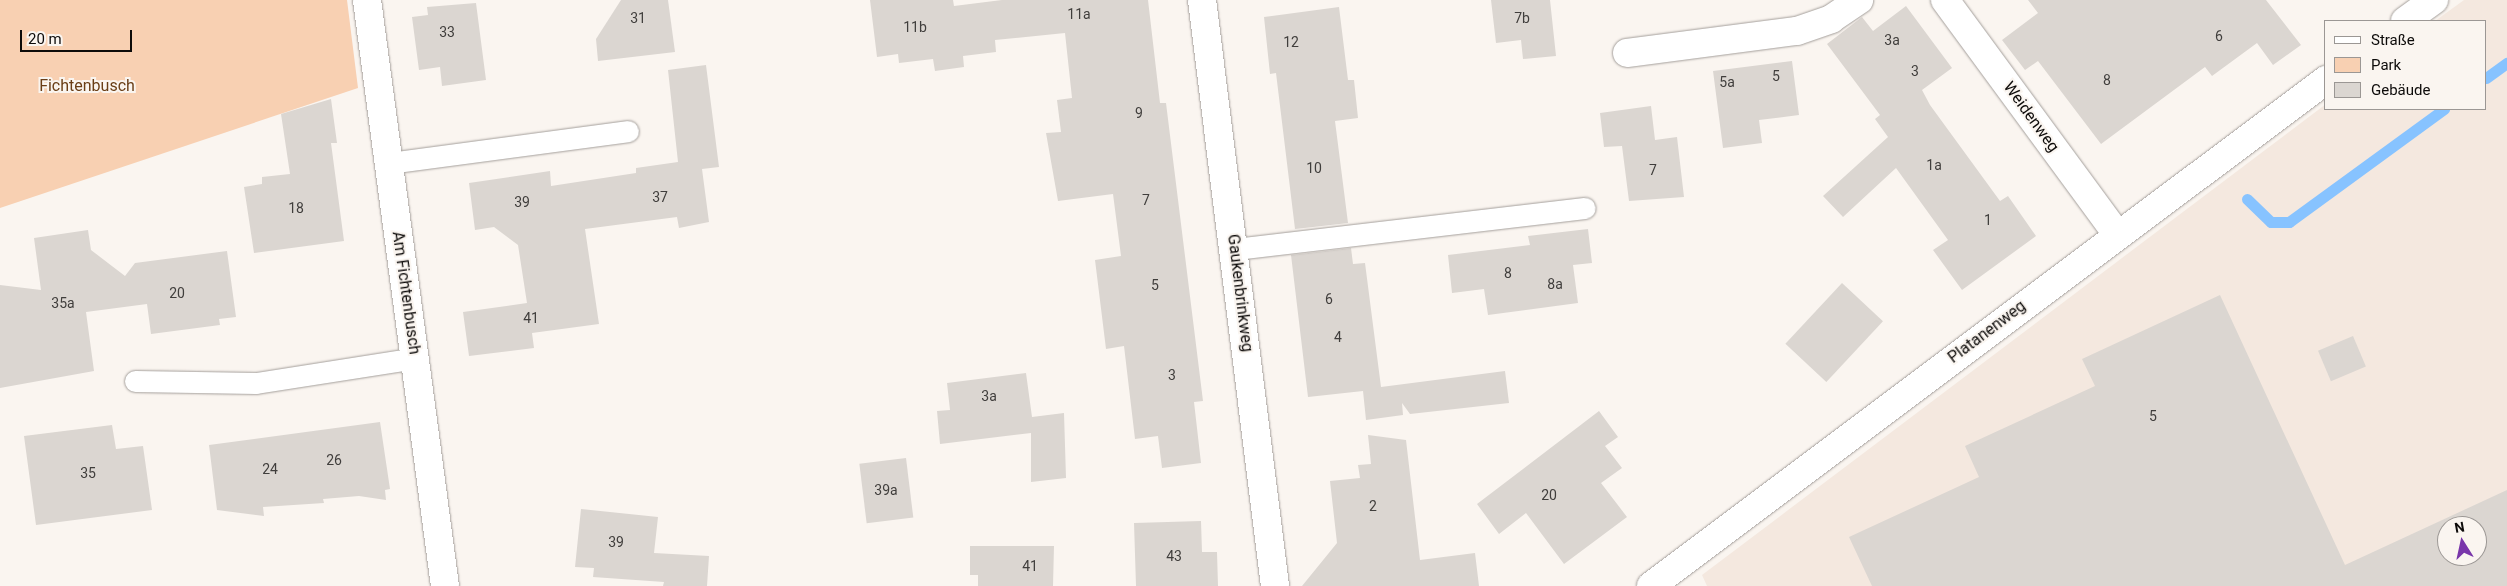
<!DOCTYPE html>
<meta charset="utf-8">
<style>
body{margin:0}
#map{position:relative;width:2507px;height:586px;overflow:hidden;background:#faf5f0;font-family:Roboto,sans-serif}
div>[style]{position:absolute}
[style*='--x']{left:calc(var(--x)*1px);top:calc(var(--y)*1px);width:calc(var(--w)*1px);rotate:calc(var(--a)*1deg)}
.built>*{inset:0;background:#f4e8df}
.green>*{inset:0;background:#f8d0b2}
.stream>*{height:11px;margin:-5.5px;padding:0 5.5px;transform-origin:5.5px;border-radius:5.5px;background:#87c3ff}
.building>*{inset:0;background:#dbd6d1;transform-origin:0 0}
.roads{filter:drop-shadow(0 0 1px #a49f9b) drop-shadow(0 0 1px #a49f9b)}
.service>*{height:21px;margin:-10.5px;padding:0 10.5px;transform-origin:10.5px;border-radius:10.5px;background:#fff}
.minor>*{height:28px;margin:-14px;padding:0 14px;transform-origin:14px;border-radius:14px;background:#fff}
span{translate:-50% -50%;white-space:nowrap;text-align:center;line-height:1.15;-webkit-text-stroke:4px #faf5f0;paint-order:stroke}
.number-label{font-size:14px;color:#403e3c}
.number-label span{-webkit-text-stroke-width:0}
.park-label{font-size:16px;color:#6a3e16}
.street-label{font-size:16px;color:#0d0b0a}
.legend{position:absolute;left:2324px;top:20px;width:162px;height:90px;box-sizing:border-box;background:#faf5f0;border:1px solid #9b9794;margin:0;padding:6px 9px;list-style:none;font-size:15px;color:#0d0b0a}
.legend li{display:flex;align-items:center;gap:10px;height:25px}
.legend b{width:25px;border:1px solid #9b9794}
.north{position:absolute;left:2437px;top:516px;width:50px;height:50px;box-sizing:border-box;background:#faf5f0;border:1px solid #9b9794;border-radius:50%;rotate:350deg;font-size:14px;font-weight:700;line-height:20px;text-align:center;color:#0d0b0a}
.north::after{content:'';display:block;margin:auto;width:18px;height:22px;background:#7936aa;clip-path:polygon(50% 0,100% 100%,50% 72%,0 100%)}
.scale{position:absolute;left:20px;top:30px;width:112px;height:22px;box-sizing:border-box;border:2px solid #0d0b0a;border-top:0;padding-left:6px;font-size:15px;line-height:18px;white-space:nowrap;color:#0d0b0a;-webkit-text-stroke:4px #faf5f0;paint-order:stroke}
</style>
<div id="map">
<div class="built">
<div style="clip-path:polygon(evenodd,2464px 0,2507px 0,2507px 586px,1707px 586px,1702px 575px,2326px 104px,2326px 109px,2486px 109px,2486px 21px,2435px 21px,2464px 0,2447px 526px,2477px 526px,2477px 556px,2447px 556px,2447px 526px)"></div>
</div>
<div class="green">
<div style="clip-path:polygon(0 0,347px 0,358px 88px,0 208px)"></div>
</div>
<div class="stream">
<div style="--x:2486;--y:78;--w:26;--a:-36"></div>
<div style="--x:2247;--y:199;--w:33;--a:44"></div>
<div style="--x:2271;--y:222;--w:18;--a:0"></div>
<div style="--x:2289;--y:222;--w:192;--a:-36.1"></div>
</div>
<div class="building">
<div style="clip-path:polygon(621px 0,668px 0,675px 52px,598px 61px,596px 39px)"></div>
<div style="clip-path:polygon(870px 0,953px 0,954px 6px,1002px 0,1148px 0,1160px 103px,1166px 103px,1203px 401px,1194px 402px,1201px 463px,1162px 468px,1158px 436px,1135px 439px,1124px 346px,1106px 349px,1095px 260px,1121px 256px,1113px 194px,1058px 201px,1046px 133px,1061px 132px,1057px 100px,1072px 98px,1065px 33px,995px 40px,996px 52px,963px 56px,964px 67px,935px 71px,933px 59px,899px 63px,898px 54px,877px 57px)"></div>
<div style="clip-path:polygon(1491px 0,1550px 0,1556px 56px,1523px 59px,1521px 40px,1496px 43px)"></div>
<div style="clip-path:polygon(2028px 0,2266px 0,2301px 45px,2273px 65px,2257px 43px,2212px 76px,2205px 67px,2101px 144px,2038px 61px,2025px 70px,2002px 40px,2038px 13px)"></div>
<div style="clip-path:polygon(476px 3px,486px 80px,442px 86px,440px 67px,419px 70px,412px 17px,428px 15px,427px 7px)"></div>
<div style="clip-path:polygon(1906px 6px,1952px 68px,1922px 90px,1930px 105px,2000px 201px,2008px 196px,2036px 236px,1962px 290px,1933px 250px,1948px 240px,1896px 168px,1843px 217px,1823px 196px,1888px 137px,1875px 119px,1880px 115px,1827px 44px,1862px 17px,1873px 31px)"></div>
<div style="clip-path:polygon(1339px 7px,1348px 80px,1354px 80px,1358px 118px,1335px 121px,1348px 223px,1295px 229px,1276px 73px,1270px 74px,1264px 17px)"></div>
<div style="clip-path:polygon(1792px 61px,1799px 115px,1759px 120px,1762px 143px,1723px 148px,1713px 71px)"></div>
<div style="clip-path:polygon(706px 65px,719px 167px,702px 169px,709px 222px,679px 228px,677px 217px,585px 229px,599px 324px,532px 333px,534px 348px,469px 356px,463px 312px,527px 303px,518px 245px,494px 227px,475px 230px,469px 183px,550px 171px,551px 186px,636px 173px,636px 168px,678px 162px,668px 70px)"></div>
<div style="clip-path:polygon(331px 99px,337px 143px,331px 143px,344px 241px,254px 253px,244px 187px,262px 184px,262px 177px,290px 174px,281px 114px)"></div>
<div style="clip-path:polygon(1651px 106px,1655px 140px,1677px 137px,1684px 197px,1629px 201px,1622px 146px,1604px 147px,1600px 113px)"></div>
<div style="clip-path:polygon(1588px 229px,1592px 263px,1573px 265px,1578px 303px,1488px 315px,1484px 289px,1452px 293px,1448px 255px,1530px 245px,1528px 236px)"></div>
<div style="clip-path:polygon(88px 230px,91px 250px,125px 276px,135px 263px,227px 251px,236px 317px,219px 319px,220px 325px,151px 334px,147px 304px,86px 312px,94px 371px,0 388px,0 285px,41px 290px,34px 238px)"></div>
<div style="clip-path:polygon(1351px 248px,1353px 264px,1365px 263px,1381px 387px,1505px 371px,1509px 403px,1410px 414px,1402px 403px,1403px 415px,1366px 420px,1363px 391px,1308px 397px,1291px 255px)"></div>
<div style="left:1842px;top:283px;width:56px;height:83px;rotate:43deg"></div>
<div style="clip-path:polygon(evenodd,2220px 295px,2345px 565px,2507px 490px,2507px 586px,1872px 586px,1849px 537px,1979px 477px,1965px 446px,2095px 386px,2082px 359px,2220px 295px,2447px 526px,2477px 526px,2477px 556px,2447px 556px,2447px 526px)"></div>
<div style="left:2353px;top:336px;width:33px;height:38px;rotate:67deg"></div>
<div style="clip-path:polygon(1026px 373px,1032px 417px,1064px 413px,1066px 478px,1031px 482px,1031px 433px,940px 444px,937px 411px,950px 410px,947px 383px)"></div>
<div style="clip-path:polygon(1599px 411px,1618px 437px,1605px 446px,1622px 468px,1601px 483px,1627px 517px,1564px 564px,1526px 513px,1499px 534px,1477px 504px)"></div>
<div style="clip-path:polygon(380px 422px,390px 489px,385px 490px,386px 500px,359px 496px,323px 499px,324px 503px,263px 507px,264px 516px,217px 510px,209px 445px)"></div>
<div style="clip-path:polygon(112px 425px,116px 449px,143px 446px,152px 510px,36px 525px,24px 436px)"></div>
<div style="clip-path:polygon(1368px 435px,1406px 440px,1420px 560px,1475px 553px,1479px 586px,1302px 586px,1337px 543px,1330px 481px,1360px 478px,1358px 465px,1371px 464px)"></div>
<div style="left:906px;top:458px;width:60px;height:47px;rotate:83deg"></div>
<div style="clip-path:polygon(581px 509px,658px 517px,654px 553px,709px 556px,707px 586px,663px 586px,664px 582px,593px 577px,594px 568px,575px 567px)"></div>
<div style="clip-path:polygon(1201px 521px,1202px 552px,1217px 552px,1218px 586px,1136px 586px,1134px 523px)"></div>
<div style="clip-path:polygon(970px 546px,1054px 546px,1053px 586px,978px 586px,978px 575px,970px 575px)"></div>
</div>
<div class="roads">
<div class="service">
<div style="--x:389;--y:163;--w:241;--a:-7.6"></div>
<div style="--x:1235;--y:249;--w:352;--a:-6.7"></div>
<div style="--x:135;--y:381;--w:121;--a:0.9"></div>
<div style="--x:256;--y:383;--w:161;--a:-8.9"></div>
</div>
<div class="minor">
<div style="--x:367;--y:0;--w:591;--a:82.42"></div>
<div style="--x:1202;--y:0;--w:591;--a:82.9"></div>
<div style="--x:1945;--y:0;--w:290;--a:53.7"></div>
<div style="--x:2405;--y:21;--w:36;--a:-36"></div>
<div style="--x:1627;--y:53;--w:171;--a:-7.4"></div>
<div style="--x:1797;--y:31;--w:36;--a:-19"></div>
<div style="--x:1831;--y:19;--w:34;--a:-34"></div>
<div style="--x:1651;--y:586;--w:844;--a:-36.86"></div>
</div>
</div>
<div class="number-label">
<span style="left:1079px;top:14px">11a</span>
<span style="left:638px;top:18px">31</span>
<span style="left:1522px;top:18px">7b</span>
<span style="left:915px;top:27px">11b</span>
<span style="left:447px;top:32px">33</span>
<span style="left:2219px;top:36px">6</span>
<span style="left:1892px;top:40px">3a</span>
<span style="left:1291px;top:42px">12</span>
<span style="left:1915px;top:71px">3</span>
<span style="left:1776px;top:76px">5</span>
<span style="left:2107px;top:80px">8</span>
<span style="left:1727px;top:82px">5a</span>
<span style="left:1139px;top:113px">9</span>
<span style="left:1934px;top:165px">1a</span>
<span style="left:1314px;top:168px">10</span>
<span style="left:1653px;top:170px">7</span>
<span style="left:660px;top:197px">37</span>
<span style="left:1146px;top:200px">7</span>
<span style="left:522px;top:202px">39</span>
<span style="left:296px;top:208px">18</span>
<span style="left:1988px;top:220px">1</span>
<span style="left:1508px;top:273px">8</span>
<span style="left:1555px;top:284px">8a</span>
<span style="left:1155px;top:285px">5</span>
<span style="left:177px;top:293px">20</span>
<span style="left:1329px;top:299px">6</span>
<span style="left:63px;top:303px">35a</span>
<span style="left:531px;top:318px">41</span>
<span style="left:1338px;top:337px">4</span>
<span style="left:1172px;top:375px">3</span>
<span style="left:989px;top:396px">3a</span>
<span style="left:2153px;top:416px">5</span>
<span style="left:334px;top:460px">26</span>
<span style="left:270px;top:469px">24</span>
<span style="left:88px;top:473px">35</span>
<span style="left:886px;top:490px">39a</span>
<span style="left:1549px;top:495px">20</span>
<span style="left:1373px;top:506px">2</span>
<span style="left:616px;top:542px">39</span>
<span style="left:1174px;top:556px">43</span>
<span style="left:1030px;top:566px">41</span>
</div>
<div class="park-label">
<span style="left:87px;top:86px">Fichtenbusch</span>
</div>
<div class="street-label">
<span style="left:2031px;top:117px;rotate:54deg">Weidenweg</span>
<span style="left:406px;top:293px;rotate:82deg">Am Fichtenbusch</span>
<span style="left:1240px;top:293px;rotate:83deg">Gaukenbrinkweg</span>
<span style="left:1987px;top:332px;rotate:-37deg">Platanenweg</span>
</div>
<ul class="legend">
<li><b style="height:6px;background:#fff"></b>Straße</li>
<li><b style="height:14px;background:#f8d0b2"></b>Park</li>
<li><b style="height:14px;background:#dbd6d1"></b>Gebäude</li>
</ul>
<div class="north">N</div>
<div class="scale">20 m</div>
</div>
